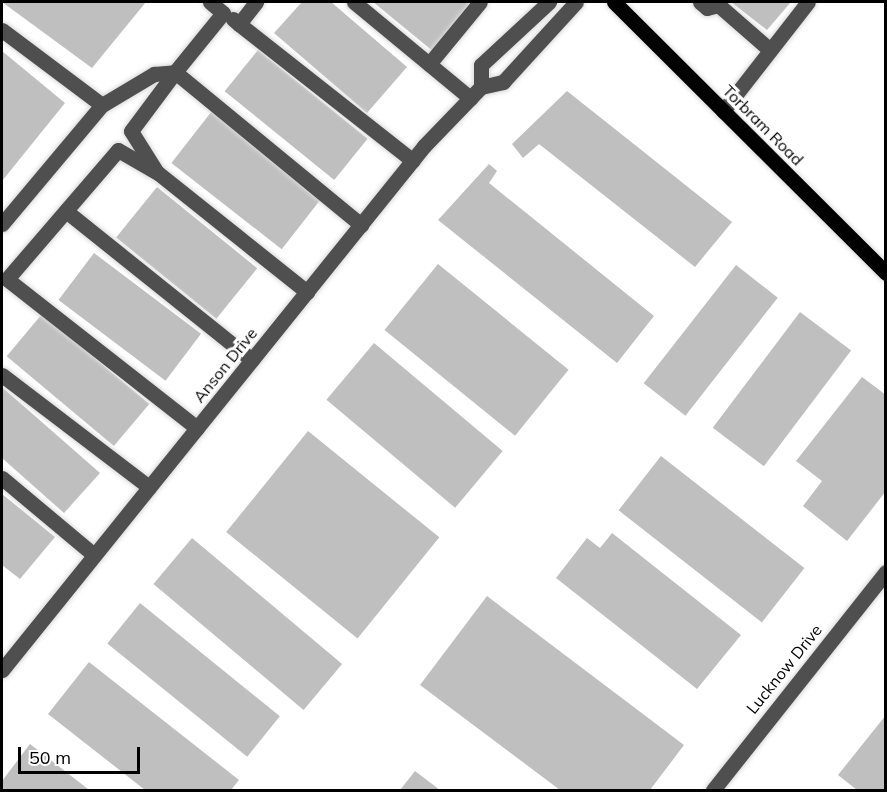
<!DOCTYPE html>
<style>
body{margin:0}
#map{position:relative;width:887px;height:792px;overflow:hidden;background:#fff;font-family:Mulish,sans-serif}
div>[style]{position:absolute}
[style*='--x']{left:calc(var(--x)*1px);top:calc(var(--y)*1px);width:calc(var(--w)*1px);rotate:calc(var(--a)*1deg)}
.building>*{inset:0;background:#bfbfbf;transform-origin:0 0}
.roads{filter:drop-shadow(0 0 2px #dbdbdb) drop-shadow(0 0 2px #dbdbdb)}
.minor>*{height:15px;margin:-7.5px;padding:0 7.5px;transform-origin:7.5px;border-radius:7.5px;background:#4f4f4f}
.major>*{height:15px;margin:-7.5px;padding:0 7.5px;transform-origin:7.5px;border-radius:7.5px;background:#000}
span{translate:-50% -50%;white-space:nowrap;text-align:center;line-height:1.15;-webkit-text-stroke:6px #fff;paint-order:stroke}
.street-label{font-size:16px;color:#000}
.frame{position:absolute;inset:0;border:3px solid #000;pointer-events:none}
.scale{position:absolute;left:18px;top:747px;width:122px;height:27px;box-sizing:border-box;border:3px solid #000;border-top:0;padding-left:8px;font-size:18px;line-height:21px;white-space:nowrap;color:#000;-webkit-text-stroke:4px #fff;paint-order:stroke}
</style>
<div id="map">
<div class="building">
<div style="clip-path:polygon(2px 2px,146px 2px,92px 68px)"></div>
<div style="clip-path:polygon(302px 2px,331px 2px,407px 67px,367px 113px,274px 33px)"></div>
<div style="clip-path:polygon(373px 2px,470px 2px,434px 52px)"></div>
<div style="clip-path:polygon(731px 2px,791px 2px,767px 30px)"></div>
<div style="left:258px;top:50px;width:141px;height:53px;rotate:39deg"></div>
<div style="clip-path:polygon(2px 51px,65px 103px,2px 181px)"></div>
<div style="clip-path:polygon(567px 91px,732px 222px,695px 267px,539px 144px,523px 158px,512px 144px)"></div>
<div style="left:212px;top:111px;width:140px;height:66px;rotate:38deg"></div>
<div style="clip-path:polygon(489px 164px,497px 171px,489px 183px,654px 316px,617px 363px,438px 220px)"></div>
<div style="left:157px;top:187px;width:129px;height:65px;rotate:39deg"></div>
<div style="left:94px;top:253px;width:134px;height:59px;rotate:37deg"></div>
<div style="left:438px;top:264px;width:168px;height:85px;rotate:39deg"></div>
<div style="left:736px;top:265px;width:53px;height:150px;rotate:38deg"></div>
<div style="left:800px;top:312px;width:64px;height:145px;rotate:37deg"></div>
<div style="left:42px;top:314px;width:140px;height:55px;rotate:40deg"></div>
<div style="left:374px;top:343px;width:168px;height:74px;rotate:40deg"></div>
<div style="clip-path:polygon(862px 377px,886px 395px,886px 491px,847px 541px,803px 506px,822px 481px,796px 461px)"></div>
<div style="clip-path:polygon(3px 388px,100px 473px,64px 513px,2px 458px)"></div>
<div style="left:308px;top:431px;width:169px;height:130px;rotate:39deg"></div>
<div style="left:661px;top:456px;width:182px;height:69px;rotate:38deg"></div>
<div style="clip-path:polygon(2px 494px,55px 537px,20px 579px,2px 565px)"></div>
<div style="clip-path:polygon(612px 533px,741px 635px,697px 689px,556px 578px,587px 538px,600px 548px)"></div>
<div style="left:192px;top:538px;width:196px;height:60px;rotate:40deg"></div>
<div style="clip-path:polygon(487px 596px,684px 745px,650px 790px,560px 790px,420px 685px)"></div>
<div style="left:140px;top:603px;width:180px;height:52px;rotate:39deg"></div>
<div style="clip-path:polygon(89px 662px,239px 780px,231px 790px,145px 790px,48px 714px)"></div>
<div style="clip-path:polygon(886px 715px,886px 790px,857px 790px,838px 775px)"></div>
<div style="clip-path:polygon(30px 744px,88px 789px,87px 790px,2px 790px,2px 781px)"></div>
<div style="clip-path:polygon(415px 771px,440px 790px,400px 790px)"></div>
</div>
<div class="roads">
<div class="minor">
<div style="--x:354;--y:2;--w:151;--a:39.6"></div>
<div style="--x:700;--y:2;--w:9;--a:41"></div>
<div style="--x:707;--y:8;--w:12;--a:-14"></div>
<div style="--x:715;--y:2;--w:73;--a:41.1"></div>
<div style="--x:233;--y:19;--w:8;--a:40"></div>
<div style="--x:239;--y:24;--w:28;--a:-52"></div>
<div style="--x:239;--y:24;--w:221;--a:38.2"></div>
<div style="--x:2;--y:30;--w:125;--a:36.9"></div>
<div style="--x:102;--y:105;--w:61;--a:-30.8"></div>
<div style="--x:154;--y:74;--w:21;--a:-5"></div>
<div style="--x:175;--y:72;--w:76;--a:-50.9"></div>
<div style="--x:223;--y:13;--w:17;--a:-140"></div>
<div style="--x:429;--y:64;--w:80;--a:-50.6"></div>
<div style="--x:481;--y:87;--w:22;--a:-90"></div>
<div style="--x:481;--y:65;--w:93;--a:-42.8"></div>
<div style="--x:723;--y:111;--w:138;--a:-52.1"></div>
<div style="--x:156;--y:171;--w:47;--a:-122"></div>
<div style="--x:131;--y:131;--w:74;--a:-53.3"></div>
<div style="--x:175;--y:72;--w:241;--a:39.4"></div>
<div style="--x:66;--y:211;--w:238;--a:38.7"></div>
<div style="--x:2;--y:224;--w:155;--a:-50"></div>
<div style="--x:2;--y:375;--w:185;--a:37.3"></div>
<div style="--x:197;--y:428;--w:241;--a:-141.9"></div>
<div style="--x:7;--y:279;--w:170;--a:-49.3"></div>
<div style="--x:118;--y:150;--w:46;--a:29.9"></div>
<div style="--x:158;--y:173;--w:191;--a:38.6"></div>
<div style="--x:2;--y:478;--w:120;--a:39.9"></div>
<div style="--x:2;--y:670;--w:673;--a:-51.15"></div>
<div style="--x:424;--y:146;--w:82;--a:-46"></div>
<div style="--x:481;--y:87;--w:23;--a:-13"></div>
<div style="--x:503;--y:82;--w:108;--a:-47.6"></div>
<div style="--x:713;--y:790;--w:278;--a:-51.6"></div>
</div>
<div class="major">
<div style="--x:614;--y:2;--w:384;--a:44.9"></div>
</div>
</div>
<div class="street-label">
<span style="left:763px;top:125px;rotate:45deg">Torbram Road</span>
<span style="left:225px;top:365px;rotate:-51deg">Anson Drive</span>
<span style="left:784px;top:669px;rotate:-51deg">Lucknow Drive</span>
</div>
<div class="frame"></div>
<div class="scale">50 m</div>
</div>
